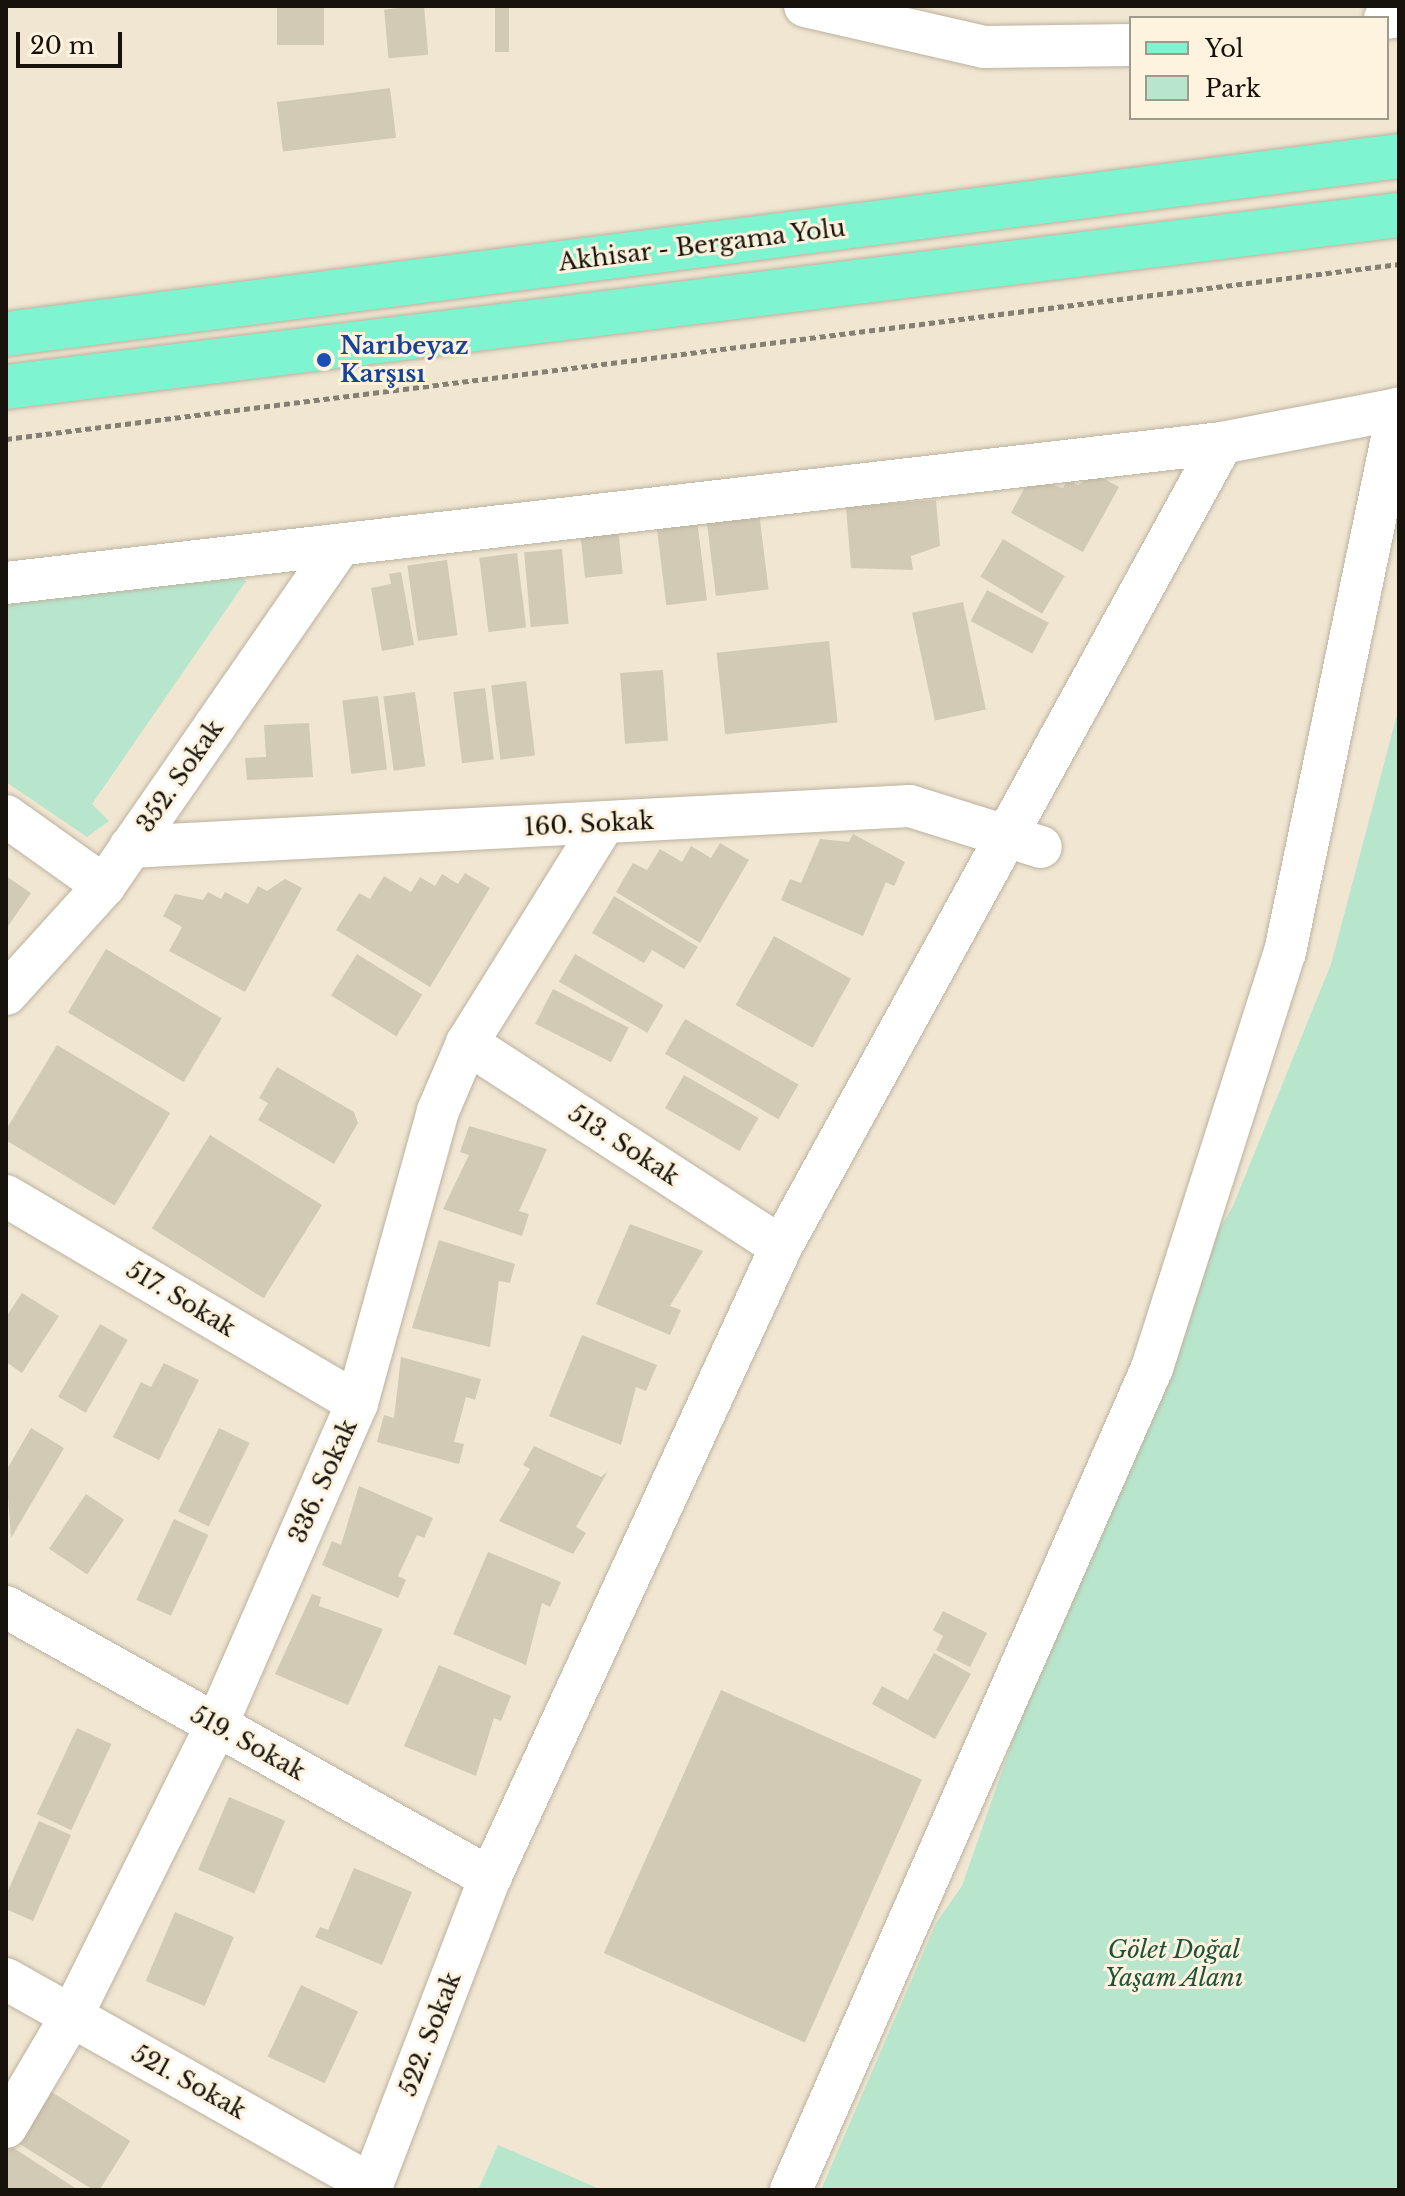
<!DOCTYPE html>
<meta charset="utf-8">
<style>
body{margin:0}
#map{position:relative;width:1405px;height:2196px;overflow:hidden;background:#f0e6d2;font-family:"Libre Baskerville",serif}
div>[style]{position:absolute}
[style*='--x']{left:calc(var(--x)*1px);top:calc(var(--y)*1px);width:calc(var(--w)*1px);rotate:calc(var(--a)*1deg)}
.green>*{inset:0;background:#b8e6cd}
.building>*{inset:0;background:#d3cab6;transform-origin:0 0}
.path>*{height:5px;margin-top:-2.5px;transform-origin:0;background:repeating-linear-gradient(90deg,#878072 0 6px,transparent 0 10px)}
.roads{filter:drop-shadow(0 0 2px #bbb29f) drop-shadow(0 0 2px #bbb29f)}
.minor>*{height:42px;margin:-21px;padding:0 21px;transform-origin:21px;border-radius:21px;background:#fff}
.major>*{height:44px;margin:-22px;padding:0 22px;transform-origin:22px;border-radius:22px;background:#7ff4d0}
.dots>*{width:22px;height:22px;translate:-50% -50%;box-sizing:border-box;border:4px solid #fdf3df;border-radius:50%}
span{translate:-50% -50%;white-space:nowrap;text-align:center;line-height:1.15;-webkit-text-stroke:6px #fdf3df;paint-order:stroke}
.street-label{font-size:24px;color:#17130c}
.transit-label{font-size:24px;color:#164399;font-weight:700}
.left{translate:0 -50%;text-align:left}
.park-label{font-size:24px;color:#1d523b;font-style:italic}
.frame{position:absolute;inset:0;border:8px solid #17130c;pointer-events:none}
.legend{position:absolute;left:1129px;top:16px;width:260px;height:104px;box-sizing:border-box;background:#fdf3df;border:2px solid #a1998b;margin:0;padding:10px 14px;list-style:none;font-size:24px;color:#17130c}
.legend li{display:flex;align-items:center;gap:16px;height:40px}
.legend b{width:40px;border:2px solid #a1998b}
.scale{position:absolute;left:16px;top:32px;width:106px;height:36px;box-sizing:border-box;border:4px solid #17130c;border-top:0;padding-left:10px;font-size:24px;line-height:28px;white-space:nowrap;color:#17130c;-webkit-text-stroke:6px #fdf3df;paint-order:stroke}
</style>
<div id="map">
<div class="green">
<div style="clip-path:polygon(235px 571px,246px 581px,92px 804px,109px 821px,87px 837px,6px 782px,6px 594px)"></div>
<div style="clip-path:polygon(1399px 707px,1399px 2190px,821px 2190px,936px 1923px,962px 1886px,1031px 1688px,1066px 1618px,1199px 1264px,1233px 1206px,1331px 964px)"></div>
<div style="clip-path:polygon(498px 2145px,602px 2190px,478px 2190px)"></div>
</div>
<div class="building">
<div style="left:277px;top:6px;width:47px;height:39px"></div>
<div style="left:424px;top:6px;width:49px;height:40px;rotate:85deg"></div>
<div style="left:495px;top:8px;width:14px;height:44px"></div>
<div style="left:390px;top:88px;width:50px;height:114px;rotate:83deg"></div>
<div style="clip-path:polygon(1095px 474px,1119px 487px,1083px 552px,1011px 513px,1030px 478px,1063px 488px,1068px 479px,1078px 485px)"></div>
<div style="clip-path:polygon(936px 500px,940px 546px,911px 556px,913px 570px,851px 568px,846px 507px)"></div>
<div style="left:696px;top:511px;width:90px;height:41px;rotate:83deg"></div>
<div style="left:759px;top:512px;width:78px;height:53px;rotate:83deg"></div>
<div style="left:618px;top:528px;width:46px;height:38px;rotate:84deg"></div>
<div style="left:1003px;top:539px;width:72px;height:44px;rotate:31deg"></div>
<div style="left:562px;top:549px;width:75px;height:38px;rotate:85deg"></div>
<div style="left:517px;top:553px;width:75px;height:38px;rotate:83deg"></div>
<div style="left:447px;top:560px;width:76px;height:40px;rotate:82deg"></div>
<div style="clip-path:polygon(401px 572px,414px 645px,382px 651px,371px 588px,391px 584px,389px 574px)"></div>
<div style="left:987px;top:590px;width:70px;height:35px;rotate:28deg"></div>
<div style="left:963px;top:602px;width:110px;height:52px;rotate:78deg"></div>
<div style="left:829px;top:641px;width:82px;height:113px;rotate:84deg"></div>
<div style="left:663px;top:670px;width:71px;height:43px;rotate:86deg"></div>
<div style="left:526px;top:681px;width:75px;height:35px;rotate:83deg"></div>
<div style="left:485px;top:688px;width:72px;height:32px;rotate:83deg"></div>
<div style="left:415px;top:692px;width:75px;height:32px;rotate:82deg"></div>
<div style="left:378px;top:696px;width:74px;height:36px;rotate:83deg"></div>
<div style="clip-path:polygon(309px 723px,313px 777px,247px 780px,245px 758px,266px 757px,264px 725px)"></div>
<div style="clip-path:polygon(853px 834px,905px 862px,894px 886px,886px 882px,863px 936px,781px 900px,790px 879px,801px 883px,820px 839px,849px 842px)"></div>
<div style="clip-path:polygon(720px 843px,749px 860px,700px 943px,616px 892px,633px 863px,647px 870px,660px 849px,682px 862px,691px 846px,711px 858px)"></div>
<div style="clip-path:polygon(465px 873px,490px 888px,430px 987px,336px 930px,359px 893px,370px 899px,384px 876px,411px 892px,420px 877px,435px 886px,442px 874px,458px 884px)"></div>
<div style="clip-path:polygon(6px 876px,31px 893px,6px 929px)"></div>
<div style="clip-path:polygon(285px 879px,302px 888px,245px 992px,169px 951px,182px 927px,163px 916px,175px 894px,203px 900px,208px 892px,221px 899px,225px 892px,248px 904px,258px 886px,267px 891px)"></div>
<div style="clip-path:polygon(614px 896px,698px 947px,684px 969px,652px 950px,644px 963px,592px 933px)"></div>
<div style="left:774px;top:936px;width:88px;height:79px;rotate:29deg"></div>
<div style="left:106px;top:949px;width:135px;height:74px;rotate:31deg"></div>
<div style="left:357px;top:954px;width:77px;height:49px;rotate:32deg"></div>
<div style="left:575px;top:954px;width:102px;height:32px;rotate:30deg"></div>
<div style="left:553px;top:989px;width:85px;height:39px;rotate:27deg"></div>
<div style="left:685px;top:1019px;width:131px;height:40px;rotate:30deg"></div>
<div style="left:57px;top:1045px;width:132px;height:108px;rotate:31deg"></div>
<div style="clip-path:polygon(277px 1067px,354px 1112px,358px 1123px,334px 1164px,258px 1120px,268px 1103px,259px 1098px)"></div>
<div style="left:684px;top:1075px;width:86px;height:38px;rotate:30deg"></div>
<div style="clip-path:polygon(469px 1126px,547px 1149px,519px 1211px,529px 1214px,522px 1236px,443px 1209px,469px 1155px,460px 1152px)"></div>
<div style="left:210px;top:1135px;width:132px;height:110px;rotate:32deg"></div>
<div style="clip-path:polygon(630px 1224px,703px 1251px,670px 1306px,681px 1310px,670px 1335px,596px 1304px)"></div>
<div style="clip-path:polygon(439px 1240px,515px 1264px,510px 1283px,499px 1281px,490px 1347px,412px 1328px)"></div>
<div style="clip-path:polygon(22px 1293px,59px 1316px,22px 1373px,6px 1362px,6px 1317px)"></div>
<div style="left:100px;top:1324px;width:32px;height:84px;rotate:30deg"></div>
<div style="clip-path:polygon(582px 1335px,657px 1365px,646px 1391px,636px 1387px,621px 1445px,549px 1416px)"></div>
<div style="clip-path:polygon(401px 1357px,481px 1379px,475px 1400px,466px 1397px,454px 1442px,464px 1444px,459px 1464px,377px 1442px,384px 1415px,394px 1418px)"></div>
<div style="clip-path:polygon(164px 1363px,199px 1380px,159px 1460px,113px 1437px,141px 1382px,151px 1387px)"></div>
<div style="clip-path:polygon(31px 1428px,64px 1448px,11px 1538px,6px 1471px)"></div>
<div style="left:219px;top:1428px;width:34px;height:93px;rotate:26deg"></div>
<div style="clip-path:polygon(534px 1446px,601px 1477px,608px 1471px,576px 1527px,586px 1533px,573px 1554px,499px 1521px,530px 1469px,523px 1465px)"></div>
<div style="clip-path:polygon(359px 1486px,433px 1518px,424px 1538px,417px 1535px,398px 1576px,406px 1580px,398px 1598px,322px 1565px,332px 1541px,341px 1545px)"></div>
<div style="left:86px;top:1494px;width:46px;height:66px;rotate:34deg"></div>
<div style="left:174px;top:1519px;width:38px;height:89px;rotate:25deg"></div>
<div style="clip-path:polygon(488px 1552px,561px 1582px,550px 1607px,542px 1603px,526px 1665px,453px 1634px)"></div>
<div style="clip-path:polygon(312px 1594px,321px 1597px,319px 1606px,383px 1629px,348px 1705px,275px 1674px)"></div>
<div style="clip-path:polygon(943px 1611px,987px 1633px,970px 1667px,936px 1650px,943px 1636px,933px 1630px)"></div>
<div style="clip-path:polygon(934px 1653px,971px 1674px,935px 1739px,872px 1704px,882px 1686px,908px 1700px)"></div>
<div style="clip-path:polygon(439px 1665px,511px 1696px,501px 1721px,494px 1718px,476px 1776px,404px 1746px)"></div>
<div style="left:721px;top:1690px;width:220px;height:288px;rotate:24deg"></div>
<div style="left:77px;top:1728px;width:38px;height:95px;rotate:25deg"></div>
<div style="left:229px;top:1797px;width:61px;height:79px;rotate:23deg"></div>
<div style="clip-path:polygon(39px 1821px,71px 1835px,33px 1921px,6px 1909px,6px 1895px)"></div>
<div style="clip-path:polygon(354px 1868px,412px 1892px,382px 1965px,315px 1937px,320px 1927px,328px 1930px)"></div>
<div style="left:175px;top:1912px;width:64px;height:75px;rotate:23deg"></div>
<div style="left:301px;top:1985px;width:63px;height:79px;rotate:25deg"></div>
<div style="left:42px;top:2086px;width:104px;height:61px;rotate:32deg"></div>
<div style="clip-path:polygon(6px 2143px,78px 2190px,6px 2190px)"></div>
</div>
<div class="path">
<div style="--x:6;--y:439;--w:1404;--a:-7.16"></div>
</div>
<div class="roads">
<div class="minor">
<div style="--x:805;--y:6;--w:184;--a:12.9"></div>
<div style="--x:984;--y:47;--w:147;--a:-0.8"></div>
<div style="--x:1385;--y:18;--w:14;--a:-8"></div>
<div style="--x:6;--y:583;--w:1224;--a:-6.57"></div>
<div style="--x:1222;--y:443;--w:180;--a:-10.9"></div>
<div style="--x:6;--y:816;--w:120;--a:35.5"></div>
<div style="--x:130;--y:847;--w:781;--a:-3.01"></div>
<div style="--x:910;--y:806;--w:137;--a:17.4"></div>
<div style="--x:6;--y:994;--w:146;--a:-47.8"></div>
<div style="--x:104;--y:886;--w:412;--a:-55.3"></div>
<div style="--x:467;--y:1043;--w:374;--a:33"></div>
<div style="--x:6;--y:1196;--w:407;--a:30.5"></div>
<div style="--x:6;--y:1607;--w:555;--a:29.25"></div>
<div style="--x:6;--y:1979;--w:420;--a:29.4"></div>
<div style="--x:6;--y:2127;--w:130;--a:-59.5"></div>
<div style="--x:72;--y:2015;--w:323;--a:-63.5"></div>
<div style="--x:216;--y:1726;--w:352;--a:-66.4"></div>
<div style="--x:357;--y:1403;--w:303;--a:-74.5"></div>
<div style="--x:438;--y:1111;--w:74;--a:-66.9"></div>
<div style="--x:467;--y:1043;--w:259;--a:-58.1"></div>
<div style="--x:370;--y:2190;--w:334;--a:-69"></div>
<div style="--x:490;--y:1878;--w:695;--a:-65.24"></div>
<div style="--x:781;--y:1247;--w:917;--a:-61.25"></div>
<div style="--x:791;--y:2190;--w:898;--a:-66.29"></div>
<div style="--x:1152;--y:1368;--w:437;--a:-72.3"></div>
<div style="--x:1285;--y:952;--w:555;--a:-78.24"></div>
</div>
<div class="major">
<div style="--x:6;--y:334;--w:1404;--a:-7.28"></div>
<div style="--x:6;--y:387;--w:1404;--a:-7.04"></div>
</div>
</div>
<div class="dots">
<div style="left:324px;top:360px;background:#1a4fb4"></div>
</div>
<div class="street-label">
<span style="left:702px;top:245px;rotate:-7deg">Akhisar - Bergama Yolu</span>
<span style="left:180px;top:776px;rotate:-55deg">352. Sokak</span>
<span style="left:589px;top:824px;rotate:-3deg">160. Sokak</span>
<span style="left:624px;top:1145px;rotate:33deg">513. Sokak</span>
<span style="left:181px;top:1299px;rotate:31deg">517. Sokak</span>
<span style="left:323px;top:1481px;rotate:-66deg">336. Sokak</span>
<span style="left:248px;top:1743px;rotate:29deg">519. Sokak</span>
<span style="left:430px;top:2034px;rotate:-69deg">522. Sokak</span>
<span style="left:189px;top:2082px;rotate:29deg">521. Sokak</span>
</div>
<div class="transit-label">
<span class="left" style="left:340px;top:360px">Narıbeyaz<br>Karşısı</span>
</div>
<div class="park-label">
<span style="left:1174px;top:1964px">Gölet Doğal<br>Yaşam Alanı</span>
</div>
<div class="frame"></div>
<ul class="legend">
<li><b style="height:10px;background:#7ff4d0"></b>Yol</li>
<li><b style="height:22px;background:#b8e6cd"></b>Park</li>
</ul>
<div class="scale">20 m</div>
</div>
